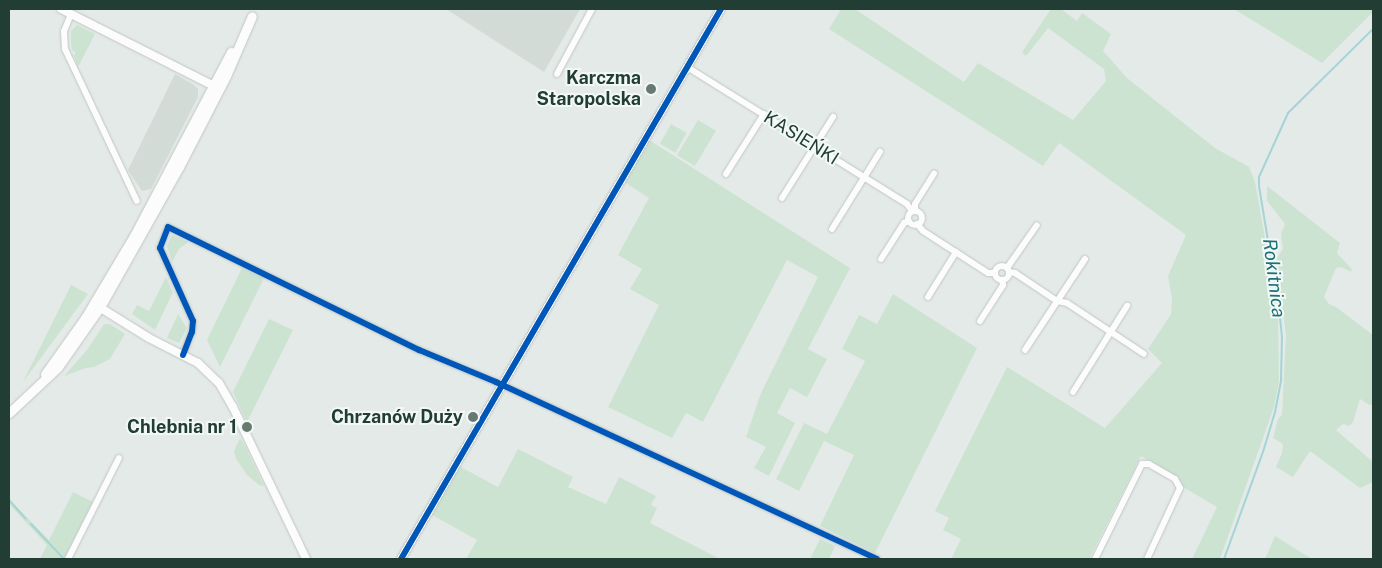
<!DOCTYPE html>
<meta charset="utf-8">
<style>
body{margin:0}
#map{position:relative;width:1382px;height:568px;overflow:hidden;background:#e4eae7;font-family:"Public Sans",sans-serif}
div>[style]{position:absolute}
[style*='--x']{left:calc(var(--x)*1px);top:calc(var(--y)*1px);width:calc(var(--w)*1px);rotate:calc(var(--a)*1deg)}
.built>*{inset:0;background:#d2dbd6}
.green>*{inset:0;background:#cde3d2;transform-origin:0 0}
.stream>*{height:2px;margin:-1px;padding:0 1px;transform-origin:1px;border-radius:1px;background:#a5d4d7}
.roads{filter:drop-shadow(0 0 1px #c1c7c4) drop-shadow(0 0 1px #c1c7c4)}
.minor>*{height:6px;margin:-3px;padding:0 3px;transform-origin:3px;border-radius:3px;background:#fbfcfb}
.minor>.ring{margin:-3px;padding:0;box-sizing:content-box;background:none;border:6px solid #fbfcfb;border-radius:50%}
.tertiary>*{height:8px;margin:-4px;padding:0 4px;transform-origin:4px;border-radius:4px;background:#fbfcfb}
.secondary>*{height:9px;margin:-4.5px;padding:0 4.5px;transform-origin:4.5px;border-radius:4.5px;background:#fbfcfb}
.cycleway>*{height:6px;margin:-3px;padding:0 3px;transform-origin:3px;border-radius:3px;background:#0057b8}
.dots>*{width:14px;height:14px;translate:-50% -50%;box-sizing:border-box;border:2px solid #f2f8f5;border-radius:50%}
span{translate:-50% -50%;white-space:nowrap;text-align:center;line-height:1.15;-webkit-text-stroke:4px #f2f8f5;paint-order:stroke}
.poi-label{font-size:18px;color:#223d33;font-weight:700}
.right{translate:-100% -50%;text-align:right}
.street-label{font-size:18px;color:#223d33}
.water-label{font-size:19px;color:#1d7078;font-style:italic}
.frame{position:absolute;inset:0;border:10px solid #223d33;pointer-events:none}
</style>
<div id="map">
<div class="built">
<div style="clip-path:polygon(446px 9px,580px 9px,544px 72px)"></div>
<div style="clip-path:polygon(175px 74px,194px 85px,198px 89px,198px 97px,151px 189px,142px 191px,128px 170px)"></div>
</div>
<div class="green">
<div style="clip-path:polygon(838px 9px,855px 9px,964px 82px,978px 63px,1073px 120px,1106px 81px,1104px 69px,1048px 28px,1026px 56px,1022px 52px,1051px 9px,1061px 9px,1077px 21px,1082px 13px,1111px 34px,1103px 51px,1127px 78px,1215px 148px,1249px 167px,1255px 182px,1278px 310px,1279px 382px,1274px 407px,1220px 559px,1192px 559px,1217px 507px,1183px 487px,1175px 477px,1141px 456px,1089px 559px,951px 559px,961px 539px,943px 530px,949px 518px,935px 511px,1007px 367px,1105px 428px,1162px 363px,1148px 349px,1171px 314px,1172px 299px,1168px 276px,1186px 235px,1059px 143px,1043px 166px,829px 29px,840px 11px)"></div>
<div style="clip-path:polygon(1234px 9px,1373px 9px,1373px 15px,1371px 14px,1322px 63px)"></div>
<div style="clip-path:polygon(77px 25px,95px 34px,78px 67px,74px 55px,76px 53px,72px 50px,71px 43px,71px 31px)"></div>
<div style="left:698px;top:120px;width:21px;height:41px;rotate:31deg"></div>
<div style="left:671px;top:124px;width:18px;height:23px;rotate:29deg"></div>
<div style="clip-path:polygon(646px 138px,850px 268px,808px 349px,827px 359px,807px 397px,790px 388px,777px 413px,795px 423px,769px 476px,754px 468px,766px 447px,746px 437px,761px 393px,818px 277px,787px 260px,703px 422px,686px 413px,672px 438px,608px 407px,659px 305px,630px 289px,642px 269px,618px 255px,649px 198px,621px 180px)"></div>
<div style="clip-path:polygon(1267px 186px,1340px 243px,1337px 253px,1352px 269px,1351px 272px,1341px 267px,1336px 268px,1324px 297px,1329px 304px,1336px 307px,1373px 335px,1373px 404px,1369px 405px,1360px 399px,1353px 422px,1349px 426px,1343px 424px,1336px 430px,1373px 462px,1373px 482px,1360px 488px,1310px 451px,1293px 477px,1276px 467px,1282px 453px,1283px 444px,1273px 438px,1278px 419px,1282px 415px,1286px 335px,1276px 259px,1283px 249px,1281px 234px,1285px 224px,1267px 201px)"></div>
<div style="clip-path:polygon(172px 235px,188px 242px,179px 249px,172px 262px,167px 246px)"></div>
<div style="clip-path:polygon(242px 268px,264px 278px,220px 367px,207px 340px)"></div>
<div style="clip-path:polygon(166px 277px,173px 292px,155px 330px,132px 314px,137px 305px,149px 311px)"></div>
<div style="clip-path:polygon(71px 285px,88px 294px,23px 382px)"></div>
<div style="clip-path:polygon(893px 294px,977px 348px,875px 553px,820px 526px,854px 455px,824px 441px,799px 491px,776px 479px,804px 423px,827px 434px,865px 361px,842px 349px,859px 315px,877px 324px)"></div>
<div style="clip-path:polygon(178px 314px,187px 328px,179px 343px,167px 338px)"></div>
<div style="clip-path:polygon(269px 319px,293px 330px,247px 422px,233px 392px)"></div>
<div style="clip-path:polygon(104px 324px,110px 324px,125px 334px,110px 359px,94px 367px,86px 368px,64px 376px,87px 350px)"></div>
<div style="clip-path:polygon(240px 438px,245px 446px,264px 486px,259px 485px,247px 475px,236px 459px,234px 451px)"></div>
<div style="clip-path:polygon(518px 449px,573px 477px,568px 487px,606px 504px,619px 477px,656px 496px,651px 505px,657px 508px,650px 523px,720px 559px,466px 559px,477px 540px,432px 515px,459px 466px,498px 487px)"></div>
<div style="clip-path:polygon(73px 492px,95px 503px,66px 559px,40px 559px,47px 545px,9px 504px,9px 499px,49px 540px)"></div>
<div style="clip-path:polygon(1275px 536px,1312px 559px,1265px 559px)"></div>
<div style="clip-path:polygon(820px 539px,835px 546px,829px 559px,810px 559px)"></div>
</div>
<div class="stream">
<div style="--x:9;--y:500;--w:25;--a:48"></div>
<div style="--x:31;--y:524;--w:48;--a:46.7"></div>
<div style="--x:1224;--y:559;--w:114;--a:-70"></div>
<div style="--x:1263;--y:452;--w:42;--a:-73.3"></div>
<div style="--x:1275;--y:412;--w:33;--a:-79"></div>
<div style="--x:1281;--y:380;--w:43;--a:-88.7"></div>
<div style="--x:1282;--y:337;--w:30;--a:-96"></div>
<div style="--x:1279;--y:307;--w:123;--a:-99.4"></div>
<div style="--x:1259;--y:186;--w:9;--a:-90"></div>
<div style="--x:1259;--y:177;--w:70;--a:-65.6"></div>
<div style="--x:1288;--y:113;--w:120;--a:-44.7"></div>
</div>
<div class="roads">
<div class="minor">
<div style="--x:71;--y:14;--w:18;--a:112"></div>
<div style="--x:64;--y:31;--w:18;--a:87"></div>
<div style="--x:65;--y:49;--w:168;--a:64.7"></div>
<div style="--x:687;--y:67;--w:259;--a:31.9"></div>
<div style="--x:907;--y:204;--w:9;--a:54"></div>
<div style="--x:557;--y:74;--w:74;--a:-61.7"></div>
<div style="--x:726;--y:174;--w:71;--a:-57.7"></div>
<div style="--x:782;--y:198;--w:96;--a:-57.8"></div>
<div style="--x:915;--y:211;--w:7;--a:-90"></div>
<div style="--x:915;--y:204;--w:36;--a:-58"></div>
<div class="ring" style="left:908px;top:211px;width:8px;height:8px"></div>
<div style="--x:917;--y:224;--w:9;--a:49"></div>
<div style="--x:923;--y:231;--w:77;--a:32.9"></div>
<div style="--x:988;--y:273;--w:7;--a:0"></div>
<div style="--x:832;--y:229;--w:91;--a:-58.1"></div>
<div style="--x:881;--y:259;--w:43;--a:-57.4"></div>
<div style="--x:904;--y:223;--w:5;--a:-22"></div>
<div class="ring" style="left:995px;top:266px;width:8px;height:8px"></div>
<div style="--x:1007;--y:268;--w:52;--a:-55.1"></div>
<div style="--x:1009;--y:272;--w:6;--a:9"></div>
<div style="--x:1015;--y:273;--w:50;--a:33.7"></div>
<div style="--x:1057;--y:301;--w:10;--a:11"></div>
<div style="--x:1067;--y:303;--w:92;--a:33.5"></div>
<div style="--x:928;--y:297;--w:53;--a:-58.1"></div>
<div style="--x:980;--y:321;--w:43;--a:-57.4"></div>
<div style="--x:1003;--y:285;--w:5;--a:-101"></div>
<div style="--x:1025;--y:350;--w:109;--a:-56.6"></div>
<div style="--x:183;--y:355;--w:25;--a:-69"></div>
<div style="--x:192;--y:332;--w:11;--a:-85"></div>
<div style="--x:193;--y:321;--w:80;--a:-114.3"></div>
<div style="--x:160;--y:248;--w:22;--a:-69"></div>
<div style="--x:168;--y:227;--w:280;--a:26.1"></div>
<div style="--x:419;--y:350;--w:83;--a:22.6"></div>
<div style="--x:496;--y:382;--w:420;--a:24.9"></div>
<div style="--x:1073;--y:392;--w:102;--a:-57.9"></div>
<div style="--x:68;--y:559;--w:113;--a:-63.2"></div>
<div style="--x:1095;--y:559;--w:106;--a:-63.7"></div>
<div style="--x:1142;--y:464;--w:7;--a:0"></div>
<div style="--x:1149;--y:464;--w:30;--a:30"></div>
<div style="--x:1175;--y:479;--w:10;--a:61"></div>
<div style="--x:1180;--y:488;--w:78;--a:114.9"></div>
</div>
<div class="tertiary">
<div style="--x:61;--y:9;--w:176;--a:26.7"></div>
<div style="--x:96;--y:305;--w:62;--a:31.9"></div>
<div style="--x:149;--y:338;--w:55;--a:27"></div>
<div style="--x:198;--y:363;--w:29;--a:44"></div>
<div style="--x:219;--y:383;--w:28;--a:60"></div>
<div style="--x:233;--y:407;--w:169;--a:64.3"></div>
<div style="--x:401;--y:559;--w:636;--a:-59.81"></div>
</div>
<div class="secondary">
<div style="--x:45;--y:374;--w:69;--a:-54.5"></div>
<div style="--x:85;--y:318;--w:98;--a:-59.2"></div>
<div style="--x:135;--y:234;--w:206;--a:-62.2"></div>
<div style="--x:9;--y:413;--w:67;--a:-43.2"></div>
<div style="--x:58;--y:367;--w:73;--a:-55"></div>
<div style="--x:100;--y:307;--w:161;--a:-60.6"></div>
<div style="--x:179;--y:167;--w:102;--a:-62.7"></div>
<div style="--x:226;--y:76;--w:65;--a:-66.6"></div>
</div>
</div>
<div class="cycleway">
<div style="--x:183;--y:355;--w:25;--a:-69"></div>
<div style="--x:192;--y:332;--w:11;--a:-85"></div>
<div style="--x:193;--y:321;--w:80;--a:-114.3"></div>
<div style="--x:160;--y:248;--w:22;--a:-69"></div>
<div style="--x:168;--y:227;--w:280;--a:26.1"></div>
<div style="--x:419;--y:350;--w:83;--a:22.6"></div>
<div style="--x:496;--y:382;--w:420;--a:24.9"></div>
<div style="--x:401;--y:559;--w:636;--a:-59.81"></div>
</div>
<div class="dots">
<div style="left:651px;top:89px;background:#667a72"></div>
<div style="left:473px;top:417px;background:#667a72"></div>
<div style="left:247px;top:427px;background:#667a72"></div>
</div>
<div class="poi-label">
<span class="right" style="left:641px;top:89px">Karczma<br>Staropolska</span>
<span class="right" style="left:463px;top:417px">Chrzanów Duży</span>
<span class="right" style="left:237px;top:427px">Chlebnia nr 1</span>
</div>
<div class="street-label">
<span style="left:801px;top:138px;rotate:32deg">KASIEŃKI</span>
</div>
<div class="water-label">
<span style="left:1274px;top:278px;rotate:83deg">Rokitnica</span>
</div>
<div class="frame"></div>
</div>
